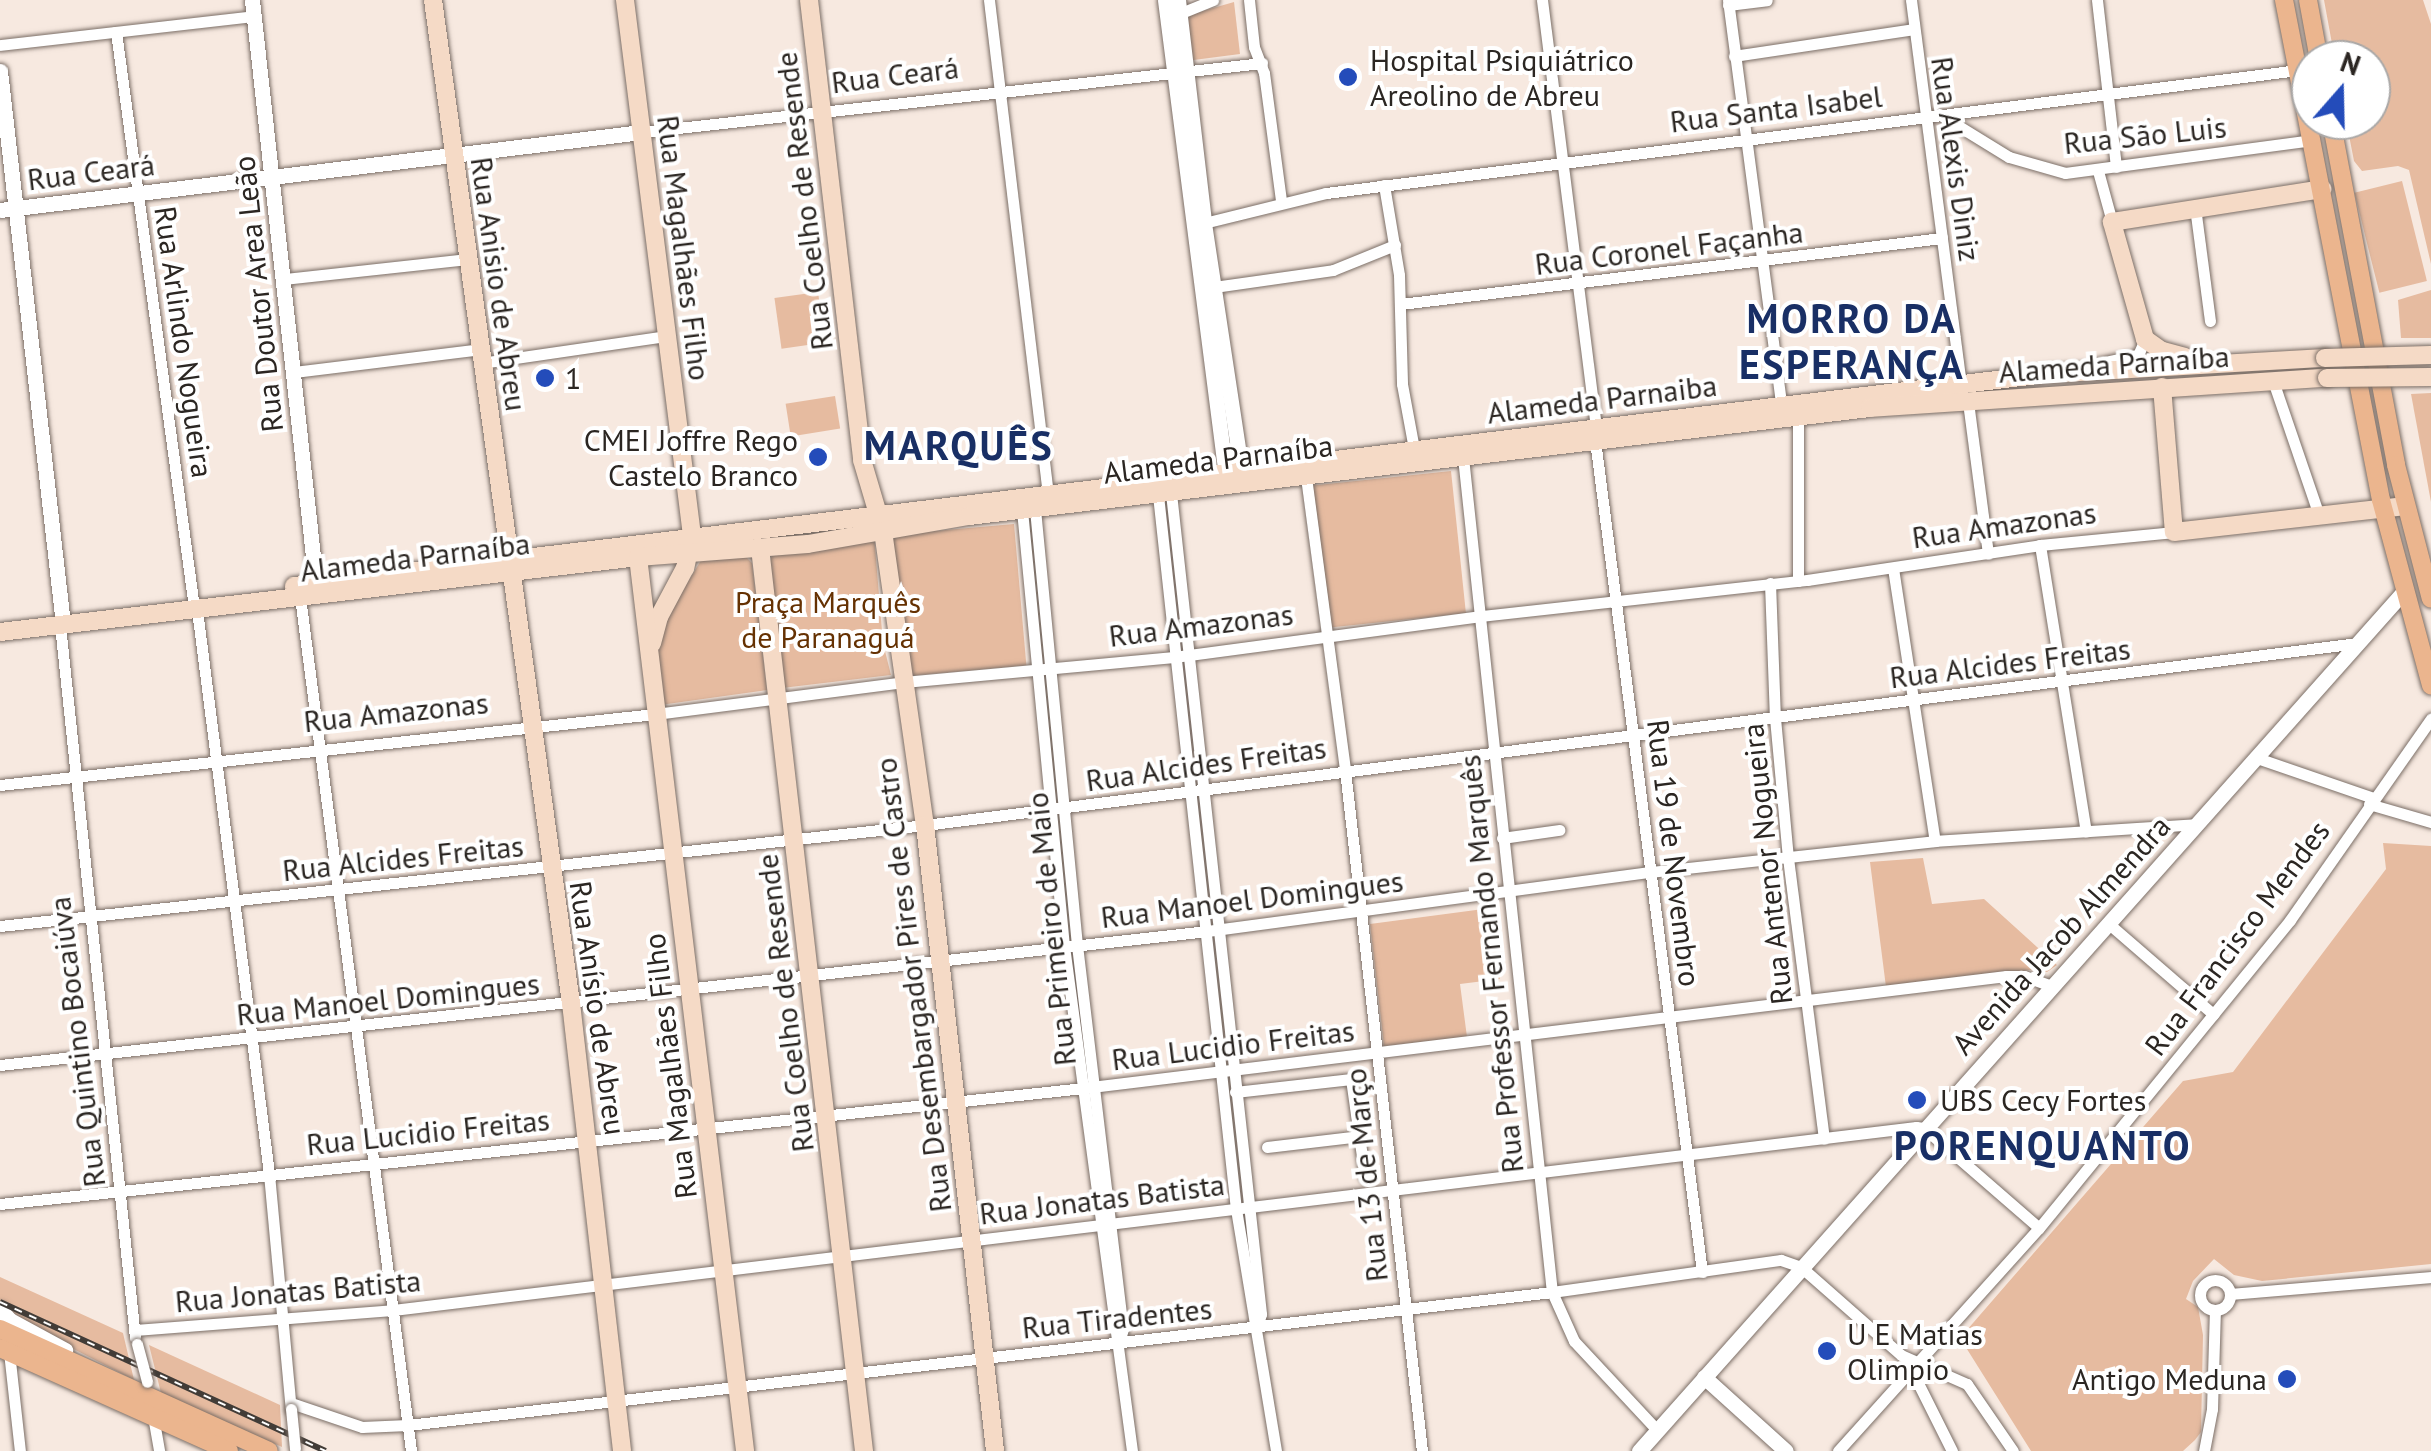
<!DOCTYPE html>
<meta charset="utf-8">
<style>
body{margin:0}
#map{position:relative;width:2431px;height:1451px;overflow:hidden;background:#f7e9e0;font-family:"PT Sans",sans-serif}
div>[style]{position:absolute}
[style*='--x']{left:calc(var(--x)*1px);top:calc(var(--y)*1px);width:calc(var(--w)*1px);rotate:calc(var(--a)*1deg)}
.green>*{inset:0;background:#e6bba0;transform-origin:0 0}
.roads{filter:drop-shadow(0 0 2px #7b6e66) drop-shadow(0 0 2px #7b6e66)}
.minor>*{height:11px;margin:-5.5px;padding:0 5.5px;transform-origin:5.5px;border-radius:5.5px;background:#fff}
.minor>.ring{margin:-5.5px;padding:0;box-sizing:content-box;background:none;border:11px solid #fff;border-radius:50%}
.tertiary>*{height:15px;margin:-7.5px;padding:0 7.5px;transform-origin:7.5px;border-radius:7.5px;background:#fff}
.secondary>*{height:18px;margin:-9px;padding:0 9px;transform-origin:9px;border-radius:9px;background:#f5dac6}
.primary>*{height:18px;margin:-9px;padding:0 9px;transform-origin:9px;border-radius:9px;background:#ebb58e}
.rail>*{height:6px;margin-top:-3px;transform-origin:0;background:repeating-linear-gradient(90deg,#fff 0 8px,#423c37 0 16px);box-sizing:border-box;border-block:2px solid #423c37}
.bridges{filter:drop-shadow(0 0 2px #7b6e66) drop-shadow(0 0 2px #7b6e66)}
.minor-bridge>*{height:11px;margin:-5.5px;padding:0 5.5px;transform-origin:5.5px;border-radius:5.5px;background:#fff}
.secondary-bridge>*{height:18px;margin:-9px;padding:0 9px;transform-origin:9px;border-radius:9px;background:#f5dac6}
.dots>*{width:28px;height:28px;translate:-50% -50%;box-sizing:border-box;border:5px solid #fff;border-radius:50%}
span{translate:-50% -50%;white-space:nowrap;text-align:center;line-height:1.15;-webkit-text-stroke:8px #fff;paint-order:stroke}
.poi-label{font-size:30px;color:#2b2622}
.left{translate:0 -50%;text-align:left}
.right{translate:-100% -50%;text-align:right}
.street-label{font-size:30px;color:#2b2622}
.park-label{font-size:30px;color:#653102}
.district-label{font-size:40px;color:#192f65;font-weight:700;letter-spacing:2.5px}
.north{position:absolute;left:2291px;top:40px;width:100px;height:100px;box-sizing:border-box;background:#fff;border:2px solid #aaa8a7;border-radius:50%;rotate:20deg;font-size:28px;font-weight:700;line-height:40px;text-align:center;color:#2b2622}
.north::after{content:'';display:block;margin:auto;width:35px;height:45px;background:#244cba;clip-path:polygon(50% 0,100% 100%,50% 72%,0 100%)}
</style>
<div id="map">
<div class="green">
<div style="clip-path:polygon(2324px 0,2423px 0,2431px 24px,2431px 264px,2409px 170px,2398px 166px,2362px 171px,2354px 161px,2346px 120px,2371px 120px,2371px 60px,2335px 60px)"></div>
<div style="clip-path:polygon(1234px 2px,1240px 54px,1186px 61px,1182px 17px)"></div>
<div style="left:2402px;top:181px;width:103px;height:49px;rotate:76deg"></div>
<div style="clip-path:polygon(2431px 290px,2431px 338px,2401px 338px,2398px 300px)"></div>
<div style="left:818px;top:292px;width:51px;height:44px;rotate:82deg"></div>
<div style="clip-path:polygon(2431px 393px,2431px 502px,2411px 394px)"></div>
<div style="left:835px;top:396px;width:33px;height:50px;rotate:81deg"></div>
<div style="left:1451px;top:471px;width:143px;height:139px;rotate:84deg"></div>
<div style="left:1014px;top:524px;width:142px;height:126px;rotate:85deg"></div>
<div style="clip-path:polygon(874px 535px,883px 643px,891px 675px,782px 688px,769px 562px,772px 556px)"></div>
<div style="clip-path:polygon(745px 556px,752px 563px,767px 690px,660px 705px,655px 661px,660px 633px,674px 605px,703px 557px)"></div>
<div style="clip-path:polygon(2383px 843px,2431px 846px,2431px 1264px,2262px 1281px,2234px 1275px,2214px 1259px,2193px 1281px,2186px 1299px,2198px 1307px,2203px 1335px,2201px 1432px,2195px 1440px,2183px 1451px,2031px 1451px,1960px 1338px,2183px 1081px,2233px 1072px,2386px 869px)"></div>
<div style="clip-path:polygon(1923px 858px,1932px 904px,1984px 899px,2057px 965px,2047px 972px,2030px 970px,1886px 987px,1870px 862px)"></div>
<div style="clip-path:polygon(1491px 908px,1500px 979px,1460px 984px,1467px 1037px,1384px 1046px,1370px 924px)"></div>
<div style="clip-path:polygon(0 1277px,123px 1333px,134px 1380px,23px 1323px,0 1316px)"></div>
<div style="clip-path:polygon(149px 1345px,280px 1405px,282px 1447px,161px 1393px)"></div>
</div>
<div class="roads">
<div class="minor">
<div style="--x:989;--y:0;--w:498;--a:83.2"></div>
<div style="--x:1249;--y:0;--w:47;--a:83.9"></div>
<div style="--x:1254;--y:47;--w:28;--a:69"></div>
<div style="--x:1264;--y:73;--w:129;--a:82.4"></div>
<div style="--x:1542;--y:0;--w:431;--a:82.8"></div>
<div style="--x:1728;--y:0;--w:407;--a:82.5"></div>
<div style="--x:1911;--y:0;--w:387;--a:82.6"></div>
<div style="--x:2097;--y:0;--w:168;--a:83.5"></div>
<div style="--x:1728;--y:5;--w:39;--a:-7"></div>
<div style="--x:1176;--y:15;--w:40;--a:-22"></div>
<div style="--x:116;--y:32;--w:573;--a:82.28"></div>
<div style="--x:0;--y:45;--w:256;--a:-6.5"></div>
<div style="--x:1734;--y:56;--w:182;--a:-8.5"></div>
<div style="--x:1939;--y:114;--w:82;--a:31.6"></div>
<div style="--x:2009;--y:157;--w:58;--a:15.9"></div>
<div style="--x:2065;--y:173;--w:248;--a:-7.6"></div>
<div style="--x:642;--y:132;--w:624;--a:-6.35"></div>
<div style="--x:2098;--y:171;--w:53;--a:74.6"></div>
<div style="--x:1384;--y:185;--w:91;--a:80.5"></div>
<div style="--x:1399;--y:275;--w:109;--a:88.4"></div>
<div style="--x:1402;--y:384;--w:66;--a:79.5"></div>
<div style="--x:2195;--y:207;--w:115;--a:82.5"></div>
<div style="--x:1204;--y:223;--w:126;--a:-13.8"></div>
<div style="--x:1326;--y:193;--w:980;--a:-7.21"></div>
<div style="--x:284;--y:279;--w:184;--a:-6.2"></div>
<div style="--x:1214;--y:287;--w:120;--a:-8.1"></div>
<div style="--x:1333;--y:270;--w:67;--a:-22"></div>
<div style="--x:1401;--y:304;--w:545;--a:-6.96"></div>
<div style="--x:481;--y:363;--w:188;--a:-8.3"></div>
<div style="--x:2096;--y:364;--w:43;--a:-12.1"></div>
<div style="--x:2138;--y:355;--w:17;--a:-66"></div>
<div style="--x:294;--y:372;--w:187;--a:-7"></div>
<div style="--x:2273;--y:381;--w:142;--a:71.1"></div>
<div style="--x:1968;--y:402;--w:153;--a:82.5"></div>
<div style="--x:1595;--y:440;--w:839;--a:82.67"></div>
<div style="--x:1463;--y:457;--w:840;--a:83.92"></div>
<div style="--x:1552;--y:1292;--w:54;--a:65.8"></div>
<div style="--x:1574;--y:1341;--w:122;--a:47"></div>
<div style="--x:1306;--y:477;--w:296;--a:82.4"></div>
<div style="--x:1345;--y:770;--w:685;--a:83.55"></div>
<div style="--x:1171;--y:493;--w:826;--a:83.74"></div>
<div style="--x:1261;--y:1314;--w:14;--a:107"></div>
<div style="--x:1158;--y:495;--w:718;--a:83.77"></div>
<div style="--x:1236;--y:1209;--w:245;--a:80.6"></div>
<div style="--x:1035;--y:509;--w:438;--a:84.5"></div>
<div style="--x:1077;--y:945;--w:387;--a:83.2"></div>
<div style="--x:1123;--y:1329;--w:14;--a:107"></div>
<div style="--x:1022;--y:510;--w:438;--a:84.5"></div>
<div style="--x:1064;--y:946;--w:510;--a:82.33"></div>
<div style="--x:2040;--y:545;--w:290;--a:80.9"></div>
<div style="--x:1893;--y:568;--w:276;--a:81.3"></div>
<div style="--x:1798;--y:581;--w:164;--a:-90"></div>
<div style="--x:1770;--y:583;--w:135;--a:87.9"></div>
<div style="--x:1775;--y:718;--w:141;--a:84.7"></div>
<div style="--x:1788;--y:858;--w:283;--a:82.7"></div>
<div style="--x:300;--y:597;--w:861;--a:82.59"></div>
<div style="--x:197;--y:610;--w:569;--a:82.72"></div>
<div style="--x:269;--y:1174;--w:236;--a:84.7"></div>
<div style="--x:60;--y:625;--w:716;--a:83.99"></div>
<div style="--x:2257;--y:758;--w:123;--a:19"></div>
<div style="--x:0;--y:785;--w:659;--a:-6.19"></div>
<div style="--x:655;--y:714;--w:251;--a:-7.3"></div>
<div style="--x:904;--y:682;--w:271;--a:-5.3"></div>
<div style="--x:1174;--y:657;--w:310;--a:-7.6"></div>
<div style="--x:1481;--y:616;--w:328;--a:-6.3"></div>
<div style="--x:1807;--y:580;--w:236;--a:-8.5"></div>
<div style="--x:2040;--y:545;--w:135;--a:-5.5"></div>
<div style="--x:2369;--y:804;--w:65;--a:16.2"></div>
<div style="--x:1502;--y:838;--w:58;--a:-8"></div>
<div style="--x:2109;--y:924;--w:138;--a:40.9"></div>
<div style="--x:0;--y:926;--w:930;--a:-6.23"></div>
<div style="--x:925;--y:825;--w:1445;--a:-7.24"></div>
<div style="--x:0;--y:1065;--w:1214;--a:-6.33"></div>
<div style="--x:1207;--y:931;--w:447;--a:-7.6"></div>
<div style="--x:1650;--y:872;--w:287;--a:-6.2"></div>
<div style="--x:1935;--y:841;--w:263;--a:-3.7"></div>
<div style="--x:1235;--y:1092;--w:117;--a:-6.4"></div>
<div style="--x:1351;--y:1079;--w:99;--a:81.9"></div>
<div style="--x:1267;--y:1147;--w:94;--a:-6.7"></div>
<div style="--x:0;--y:1204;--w:1089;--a:-6.11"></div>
<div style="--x:1083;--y:1088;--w:930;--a:-6.92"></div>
<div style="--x:2006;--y:976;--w:18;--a:0"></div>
<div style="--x:2024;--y:976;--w:30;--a:20"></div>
<div class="ring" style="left:2200px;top:1280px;width:19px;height:19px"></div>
<div style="--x:2230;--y:1294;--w:202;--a:-4.8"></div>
<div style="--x:134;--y:1330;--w:260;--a:-4.4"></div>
<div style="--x:393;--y:1310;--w:1534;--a:-6.85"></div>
<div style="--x:1916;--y:1127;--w:8;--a:7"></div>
<div style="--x:1924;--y:1128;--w:152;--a:41"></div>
<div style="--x:9;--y:1352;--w:100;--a:83.7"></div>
<div style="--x:1916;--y:1364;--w:19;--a:84"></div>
<div style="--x:1918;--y:1383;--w:76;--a:63.4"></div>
<div style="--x:291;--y:1403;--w:75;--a:18.7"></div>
<div style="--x:362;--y:1427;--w:46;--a:-2.5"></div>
<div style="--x:408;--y:1425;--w:1152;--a:-6.63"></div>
<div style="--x:1552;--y:1292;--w:231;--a:-8"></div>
<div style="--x:1781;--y:1260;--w:21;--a:19"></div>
<div style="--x:1801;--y:1267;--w:133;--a:41.3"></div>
<div style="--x:1901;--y:1355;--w:72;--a:23.7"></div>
<div style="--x:1967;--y:1384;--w:81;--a:55.5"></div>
<div style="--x:153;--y:1416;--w:36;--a:80"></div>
<div style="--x:1838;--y:1451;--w:300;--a:-48"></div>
<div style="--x:2039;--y:1228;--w:397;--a:-50.8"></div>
<div style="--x:2290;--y:920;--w:246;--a:-55"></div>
<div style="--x:2204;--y:1451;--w:43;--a:-79.2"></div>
<div style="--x:2212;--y:1409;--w:99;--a:-88.3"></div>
</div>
<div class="tertiary">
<div style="--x:252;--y:0;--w:587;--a:83.74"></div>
<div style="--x:1165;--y:0;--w:486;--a:82.7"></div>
<div style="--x:1178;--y:0;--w:225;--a:83.3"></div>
<div style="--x:1204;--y:223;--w:262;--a:81.4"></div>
<div style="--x:0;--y:71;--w:548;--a:83.5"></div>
<div style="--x:0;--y:210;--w:647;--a:-6.93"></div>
<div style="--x:0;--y:1309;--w:15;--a:48"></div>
<div style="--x:10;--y:1320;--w:63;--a:28.6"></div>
<div style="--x:1704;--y:1377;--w:110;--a:42.1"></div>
<div style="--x:1639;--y:1451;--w:1152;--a:-48.34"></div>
</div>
<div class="secondary">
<div style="--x:433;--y:0;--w:1012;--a:82.17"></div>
<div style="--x:571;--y:1003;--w:451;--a:83.5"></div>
<div style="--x:625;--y:0;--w:540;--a:82.87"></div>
<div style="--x:692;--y:536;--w:33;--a:102"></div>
<div style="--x:685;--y:568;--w:55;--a:118"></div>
<div style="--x:659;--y:617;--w:27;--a:105"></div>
<div style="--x:809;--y:0;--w:463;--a:83.4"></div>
<div style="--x:862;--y:460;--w:74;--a:73.5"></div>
<div style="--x:883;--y:531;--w:297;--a:81.9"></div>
<div style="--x:925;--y:825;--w:630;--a:83.62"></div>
<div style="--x:2185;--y:357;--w:24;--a:-165"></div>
<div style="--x:2162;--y:351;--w:21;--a:-145"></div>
<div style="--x:2145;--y:339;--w:122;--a:-105.8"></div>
<div style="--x:2112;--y:222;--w:213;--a:-8.9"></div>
<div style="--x:2162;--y:387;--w:145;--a:85.3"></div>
<div style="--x:2174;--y:532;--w:233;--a:-6.4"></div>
<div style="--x:760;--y:548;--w:909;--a:83.43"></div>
<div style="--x:638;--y:557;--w:900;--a:83.17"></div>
<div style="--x:294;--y:586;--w:1764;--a:-6.9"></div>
<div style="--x:2045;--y:374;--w:280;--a:-3.3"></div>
<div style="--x:0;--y:632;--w:642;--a:-6.7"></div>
<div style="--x:638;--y:557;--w:170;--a:-4.4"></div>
<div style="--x:808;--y:544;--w:163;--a:-9.9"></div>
<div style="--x:969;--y:516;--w:907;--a:-6.84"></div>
<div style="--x:1870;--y:408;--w:458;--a:-3.8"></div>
</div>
<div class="primary">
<div style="--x:2284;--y:0;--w:509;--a:79.02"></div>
<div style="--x:2381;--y:500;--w:192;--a:74.9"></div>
<div style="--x:2308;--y:0;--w:61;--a:79.6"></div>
<div style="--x:2331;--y:120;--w:351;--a:79.3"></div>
<div style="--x:2396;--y:465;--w:138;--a:75.4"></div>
<div style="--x:0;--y:1329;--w:295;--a:24.4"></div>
<div style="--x:0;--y:1348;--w:251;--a:24.2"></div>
</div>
</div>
<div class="rail">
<div style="--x:0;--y:1302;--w:358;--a:24.6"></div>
</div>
<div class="bridges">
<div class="minor-bridge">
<div style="--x:137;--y:1344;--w:39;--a:75"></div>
<div style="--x:291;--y:1409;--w:40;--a:84.3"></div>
</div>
<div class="secondary-bridge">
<div style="--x:2325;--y:358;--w:106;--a:-1.6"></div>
<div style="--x:2327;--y:378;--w:104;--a:-0.6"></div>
</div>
</div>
<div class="dots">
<div style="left:1348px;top:77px;background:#244cba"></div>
<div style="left:545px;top:378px;background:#244cba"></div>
<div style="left:818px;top:457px;background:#244cba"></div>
<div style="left:1917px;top:1100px;background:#244cba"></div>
<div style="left:1827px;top:1351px;background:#244cba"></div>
<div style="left:2287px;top:1379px;background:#244cba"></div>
</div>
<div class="poi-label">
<span class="left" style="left:1370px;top:77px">Hospital Psiquiátrico<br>Areolino de Abreu</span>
<span class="left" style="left:565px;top:378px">1</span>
<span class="right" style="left:798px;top:457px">CMEI Joffre Rego<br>Castelo Branco</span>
<span class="left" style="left:1940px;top:1100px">UBS Cecy Fortes</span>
<span class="left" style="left:1847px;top:1351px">U E Matias<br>Olimpio</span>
<span class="right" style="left:2267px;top:1379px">Antigo Meduna</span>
</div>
<div class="street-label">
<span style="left:895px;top:75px;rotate:-7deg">Rua Ceará</span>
<span style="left:1776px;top:109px;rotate:-7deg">Rua Santa Isabel</span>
<span style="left:2145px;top:135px;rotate:-6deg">Rua São Luis</span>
<span style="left:1956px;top:159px;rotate:82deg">Rua Alexis Diniz</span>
<span style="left:91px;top:172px;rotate:-7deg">Rua Ceará</span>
<span style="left:804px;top:201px;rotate:-97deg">Rua Coelho de Resende</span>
<span style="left:684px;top:248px;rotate:83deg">Rua Magalhães Filho</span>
<span style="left:1669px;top:248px;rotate:-7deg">Rua Coronel Façanha</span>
<span style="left:499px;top:284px;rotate:82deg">Rua Anisio de Abreu</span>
<span style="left:258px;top:294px;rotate:-96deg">Rua Doutor Area Leão</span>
<span style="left:184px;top:342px;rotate:82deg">Rua Arlindo Nogueira</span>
<span style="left:2114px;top:364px;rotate:-4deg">Alameda Parnaíba</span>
<span style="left:1602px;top:399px;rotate:-7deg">Alameda Parnaiba</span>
<span style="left:1218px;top:459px;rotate:-7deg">Alameda Parnaíba</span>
<span style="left:2004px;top:525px;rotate:-8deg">Rua Amazonas</span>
<span style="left:415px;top:557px;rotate:-7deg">Alameda Parnaíba</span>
<span style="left:1201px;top:625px;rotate:-7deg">Rua Amazonas</span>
<span style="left:2010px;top:663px;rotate:-7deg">Rua Alcides Freitas</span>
<span style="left:396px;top:712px;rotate:-6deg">Rua Amazonas</span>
<span style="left:1206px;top:764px;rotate:-8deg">Rua Alcides Freitas</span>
<span style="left:1674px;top:853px;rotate:83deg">Rua 19 de Novembro</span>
<span style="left:403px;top:858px;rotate:-6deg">Rua Alcides Freitas</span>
<span style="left:1767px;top:864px;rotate:-96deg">Rua Antenor Nogueira</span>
<span style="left:1252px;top:899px;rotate:-7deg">Rua Manoel Domingues</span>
<span style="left:1051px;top:929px;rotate:-96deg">Rua Primeiro de Maio</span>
<span style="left:2061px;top:935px;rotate:-48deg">Avenida Jacob Almendra</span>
<span style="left:2237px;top:938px;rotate:-53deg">Rua Francisco Mendes</span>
<span style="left:1491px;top:964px;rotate:-96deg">Rua Professor Fernando Marquês</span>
<span style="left:913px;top:985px;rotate:-97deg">Rua Desembargador Pires de Castro</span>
<span style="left:388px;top:999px;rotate:-6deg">Rua Manoel Domingues</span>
<span style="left:785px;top:1003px;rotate:-97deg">Rua Coelho de Resende</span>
<span style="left:598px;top:1008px;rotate:82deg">Rua Anísio de Abreu</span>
<span style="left:77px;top:1042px;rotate:-97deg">Rua Quintino Bocaiúva</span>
<span style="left:1233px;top:1045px;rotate:-7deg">Rua Lucidio Freitas</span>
<span style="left:670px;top:1066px;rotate:-97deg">Rua Magalhães Filho</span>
<span style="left:428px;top:1132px;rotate:-6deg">Rua Lucidio Freitas</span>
<span style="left:1366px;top:1175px;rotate:-96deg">Rua 13 de Março</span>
<span style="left:1102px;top:1199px;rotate:-7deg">Rua Jonatas Batista</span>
<span style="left:298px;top:1291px;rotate:-5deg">Rua Jonatas Batista</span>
<span style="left:1117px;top:1318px;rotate:-6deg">Rua Tiradentes</span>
</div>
<div class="park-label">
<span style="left:828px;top:619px">Praça Marquês<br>de Paranaguá</span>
</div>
<div class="district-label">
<span style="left:1852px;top:341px">MORRO DA<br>ESPERANÇA</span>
<span style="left:959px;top:445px">MARQUÊS</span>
<span style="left:2043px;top:1145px">PORENQUANTO</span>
</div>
<div class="north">N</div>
</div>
